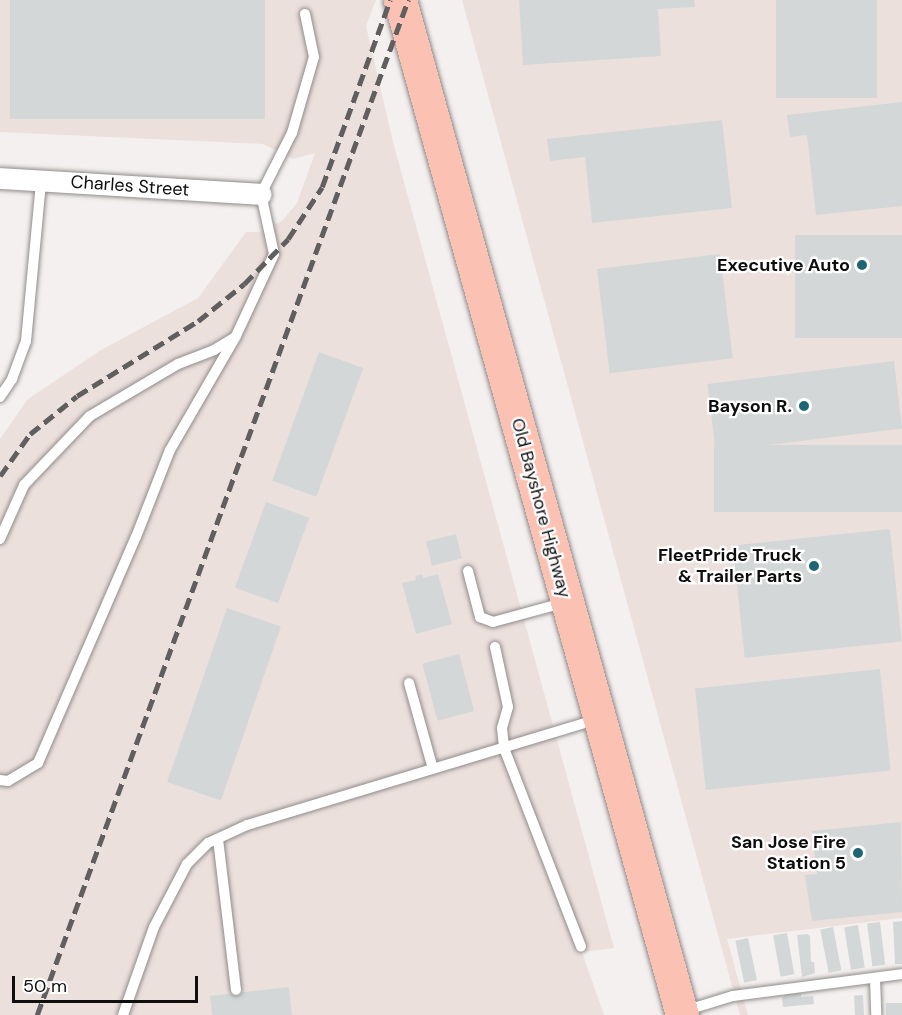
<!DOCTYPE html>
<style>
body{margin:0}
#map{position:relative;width:902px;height:1015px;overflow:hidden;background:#f4f0ef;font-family:"DM Sans",sans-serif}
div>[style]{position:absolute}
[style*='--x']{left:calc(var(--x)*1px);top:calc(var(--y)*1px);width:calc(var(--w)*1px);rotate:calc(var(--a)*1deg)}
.built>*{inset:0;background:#ece0dd}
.building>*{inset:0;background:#d3d7d8;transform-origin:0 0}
.roads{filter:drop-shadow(0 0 2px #8f8c8b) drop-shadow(0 0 2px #8f8c8b)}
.service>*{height:10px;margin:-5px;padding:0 5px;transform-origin:5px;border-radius:5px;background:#fff}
.minor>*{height:21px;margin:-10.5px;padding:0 10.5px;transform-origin:10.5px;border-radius:10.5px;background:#fff}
.primary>*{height:33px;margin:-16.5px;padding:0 16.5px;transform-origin:16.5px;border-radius:16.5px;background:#fbc2b4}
.rail>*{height:4.5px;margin-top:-2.25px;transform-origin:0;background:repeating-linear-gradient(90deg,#605e5e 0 12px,transparent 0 18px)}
.dots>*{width:16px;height:16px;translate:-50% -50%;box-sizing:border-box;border:3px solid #fff;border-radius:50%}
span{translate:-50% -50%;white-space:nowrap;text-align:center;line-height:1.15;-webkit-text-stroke:4.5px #fff;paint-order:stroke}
.street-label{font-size:18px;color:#0f0e0e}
.poi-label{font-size:18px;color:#0f0e0e;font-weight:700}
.right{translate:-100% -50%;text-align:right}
.scale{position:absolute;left:12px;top:976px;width:186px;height:27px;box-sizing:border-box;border:3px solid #0f0e0e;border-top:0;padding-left:8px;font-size:18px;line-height:21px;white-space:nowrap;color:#0f0e0e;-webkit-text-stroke:4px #fff;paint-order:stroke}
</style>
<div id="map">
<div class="built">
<div style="clip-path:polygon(0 0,376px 0,366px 26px,393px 142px,614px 948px,582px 952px,604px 1015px,0 1015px,0 439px,28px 399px,101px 350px,198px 298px,246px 232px,260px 232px,282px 221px,297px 203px,315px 153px,293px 159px,263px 144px,0 132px)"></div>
<div style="clip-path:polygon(462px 0,902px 0,902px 918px,727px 939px,748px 1015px,740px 1015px)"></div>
</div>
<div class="building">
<div style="left:10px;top:0;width:255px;height:119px"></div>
<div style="clip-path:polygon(519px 0,694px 0,695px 7px,658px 9px,661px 56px,523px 65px)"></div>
<div style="left:776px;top:0;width:101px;height:98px"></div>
<div style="clip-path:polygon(902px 102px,902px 206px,816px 215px,807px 135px,790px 137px,787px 115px)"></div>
<div style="clip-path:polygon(722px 120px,732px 208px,592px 223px,585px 157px,550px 161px,547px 139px)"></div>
<div style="left:902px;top:235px;width:103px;height:107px;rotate:90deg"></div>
<div style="left:720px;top:254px;width:105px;height:124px;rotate:83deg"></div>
<div style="left:319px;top:352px;width:47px;height:137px;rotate:20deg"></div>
<div style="left:894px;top:361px;width:68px;height:188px;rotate:83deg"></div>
<div style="left:902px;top:445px;width:67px;height:188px;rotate:90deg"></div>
<div style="left:266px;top:502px;width:46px;height:91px;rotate:20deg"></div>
<div style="left:890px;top:529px;width:113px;height:158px;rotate:84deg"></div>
<div style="left:456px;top:534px;width:25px;height:31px;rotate:76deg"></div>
<div style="clip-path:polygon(422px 574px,423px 578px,438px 574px,452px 624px,416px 634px,402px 583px,416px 580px,415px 576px)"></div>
<div style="left:227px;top:608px;width:57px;height:184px;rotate:19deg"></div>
<div style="left:459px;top:654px;width:59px;height:38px;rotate:75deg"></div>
<div style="left:880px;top:669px;width:102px;height:186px;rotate:84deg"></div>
<div style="clip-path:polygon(901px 822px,902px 912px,812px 921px,805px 875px,817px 874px,812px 831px)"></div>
<div style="clip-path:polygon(902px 921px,902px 964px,895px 964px,893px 922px)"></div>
<div style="left:880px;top:922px;width:43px;height:13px;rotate:83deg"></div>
<div style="left:858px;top:925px;width:43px;height:14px;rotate:81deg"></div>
<div style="left:833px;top:927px;width:44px;height:13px;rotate:79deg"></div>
<div style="left:787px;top:933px;width:42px;height:14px;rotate:80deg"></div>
<div style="clip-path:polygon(807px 934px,810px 936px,811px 962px,814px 962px,815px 973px,802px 977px,797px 935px)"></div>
<div style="left:748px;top:938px;width:43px;height:13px;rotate:78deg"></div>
<div style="clip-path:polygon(289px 987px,292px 1015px,212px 1015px,210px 996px)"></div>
<div style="clip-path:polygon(801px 993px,801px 997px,813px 996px,814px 1004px,783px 1007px,782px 998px,785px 995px)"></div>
<div style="left:863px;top:995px;width:20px;height:9px;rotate:87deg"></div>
<div style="left:886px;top:1003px;width:16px;height:12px"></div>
</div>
<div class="roads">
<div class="service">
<div style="--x:0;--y:397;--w:22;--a:-56"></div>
<div style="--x:12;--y:379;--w:40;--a:-69.8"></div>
<div style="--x:26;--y:341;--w:161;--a:-84.6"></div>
<div style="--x:0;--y:539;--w:59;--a:-66"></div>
<div style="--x:24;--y:485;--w:95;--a:-46.3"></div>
<div style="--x:90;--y:416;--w:102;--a:-30.6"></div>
<div style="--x:178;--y:364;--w:39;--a:-21"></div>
<div style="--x:214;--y:350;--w:23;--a:-31"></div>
<div style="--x:468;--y:571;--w:48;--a:75.4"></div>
<div style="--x:480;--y:617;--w:14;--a:21"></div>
<div style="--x:493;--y:622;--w:73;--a:-15.2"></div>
<div style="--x:495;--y:647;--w:61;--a:77.8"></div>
<div style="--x:508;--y:707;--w:22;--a:106"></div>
<div style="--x:502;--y:728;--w:20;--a:84"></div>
<div style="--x:504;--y:748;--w:213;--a:68.8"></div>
<div style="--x:409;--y:683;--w:89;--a:74.4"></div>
<div style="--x:0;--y:780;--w:8;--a:7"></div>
<div style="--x:8;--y:781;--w:35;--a:-31"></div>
<div style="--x:38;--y:763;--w:246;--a:-66.6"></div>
<div style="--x:136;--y:537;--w:93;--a:-68.7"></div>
<div style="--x:170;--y:450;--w:132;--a:-59.9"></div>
<div style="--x:236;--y:336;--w:90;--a:-65.1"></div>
<div style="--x:274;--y:254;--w:61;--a:-102.2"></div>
<div style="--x:261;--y:194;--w:68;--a:-63.1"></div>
<div style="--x:292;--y:133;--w:79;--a:-73.9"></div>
<div style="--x:314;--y:57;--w:44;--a:-101.8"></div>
<div style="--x:218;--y:839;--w:152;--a:83.2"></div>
<div style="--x:875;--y:978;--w:37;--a:88"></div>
<div style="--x:684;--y:1011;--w:51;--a:-17"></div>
<div style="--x:733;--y:996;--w:170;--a:-7.4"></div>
<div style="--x:123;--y:1015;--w:93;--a:-70.6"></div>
<div style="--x:154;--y:927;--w:71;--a:-62.4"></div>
<div style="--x:187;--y:864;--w:30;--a:-45"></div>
<div style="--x:208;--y:843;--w:43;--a:-24.8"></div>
<div style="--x:247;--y:825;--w:366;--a:-16.8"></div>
</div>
<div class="minor">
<div style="--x:0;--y:178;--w:261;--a:3.5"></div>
</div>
<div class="primary">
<div style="--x:400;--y:0;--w:1053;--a:74.47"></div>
</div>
</div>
<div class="rail">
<div style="--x:0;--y:476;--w:52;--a:-54.5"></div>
<div style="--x:30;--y:434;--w:60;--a:-39"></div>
<div style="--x:77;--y:396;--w:142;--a:-31.8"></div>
<div style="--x:198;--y:321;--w:59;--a:-38.8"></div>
<div style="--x:244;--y:284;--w:63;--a:-45.6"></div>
<div style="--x:288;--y:239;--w:62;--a:-56.8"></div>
<div style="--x:322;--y:187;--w:199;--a:-70"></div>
<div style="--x:37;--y:1015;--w:1081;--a:-69.92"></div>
</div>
<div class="dots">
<div style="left:862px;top:265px;background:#1e6674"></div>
<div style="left:804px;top:406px;background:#1e6674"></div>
<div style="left:814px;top:566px;background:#1e6674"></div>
<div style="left:858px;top:853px;background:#1e6674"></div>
</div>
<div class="street-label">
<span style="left:130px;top:186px;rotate:4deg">Charles Street</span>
<span style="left:541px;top:508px;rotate:75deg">Old Bayshore Highway</span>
</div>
<div class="poi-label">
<span class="right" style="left:850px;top:265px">Executive Auto</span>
<span class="right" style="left:792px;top:406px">Bayson R.</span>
<span class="right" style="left:802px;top:566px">FleetPride Truck<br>&amp; Trailer Parts</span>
<span class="right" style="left:846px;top:853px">San Jose Fire<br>Station 5</span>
</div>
<div class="scale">50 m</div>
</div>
